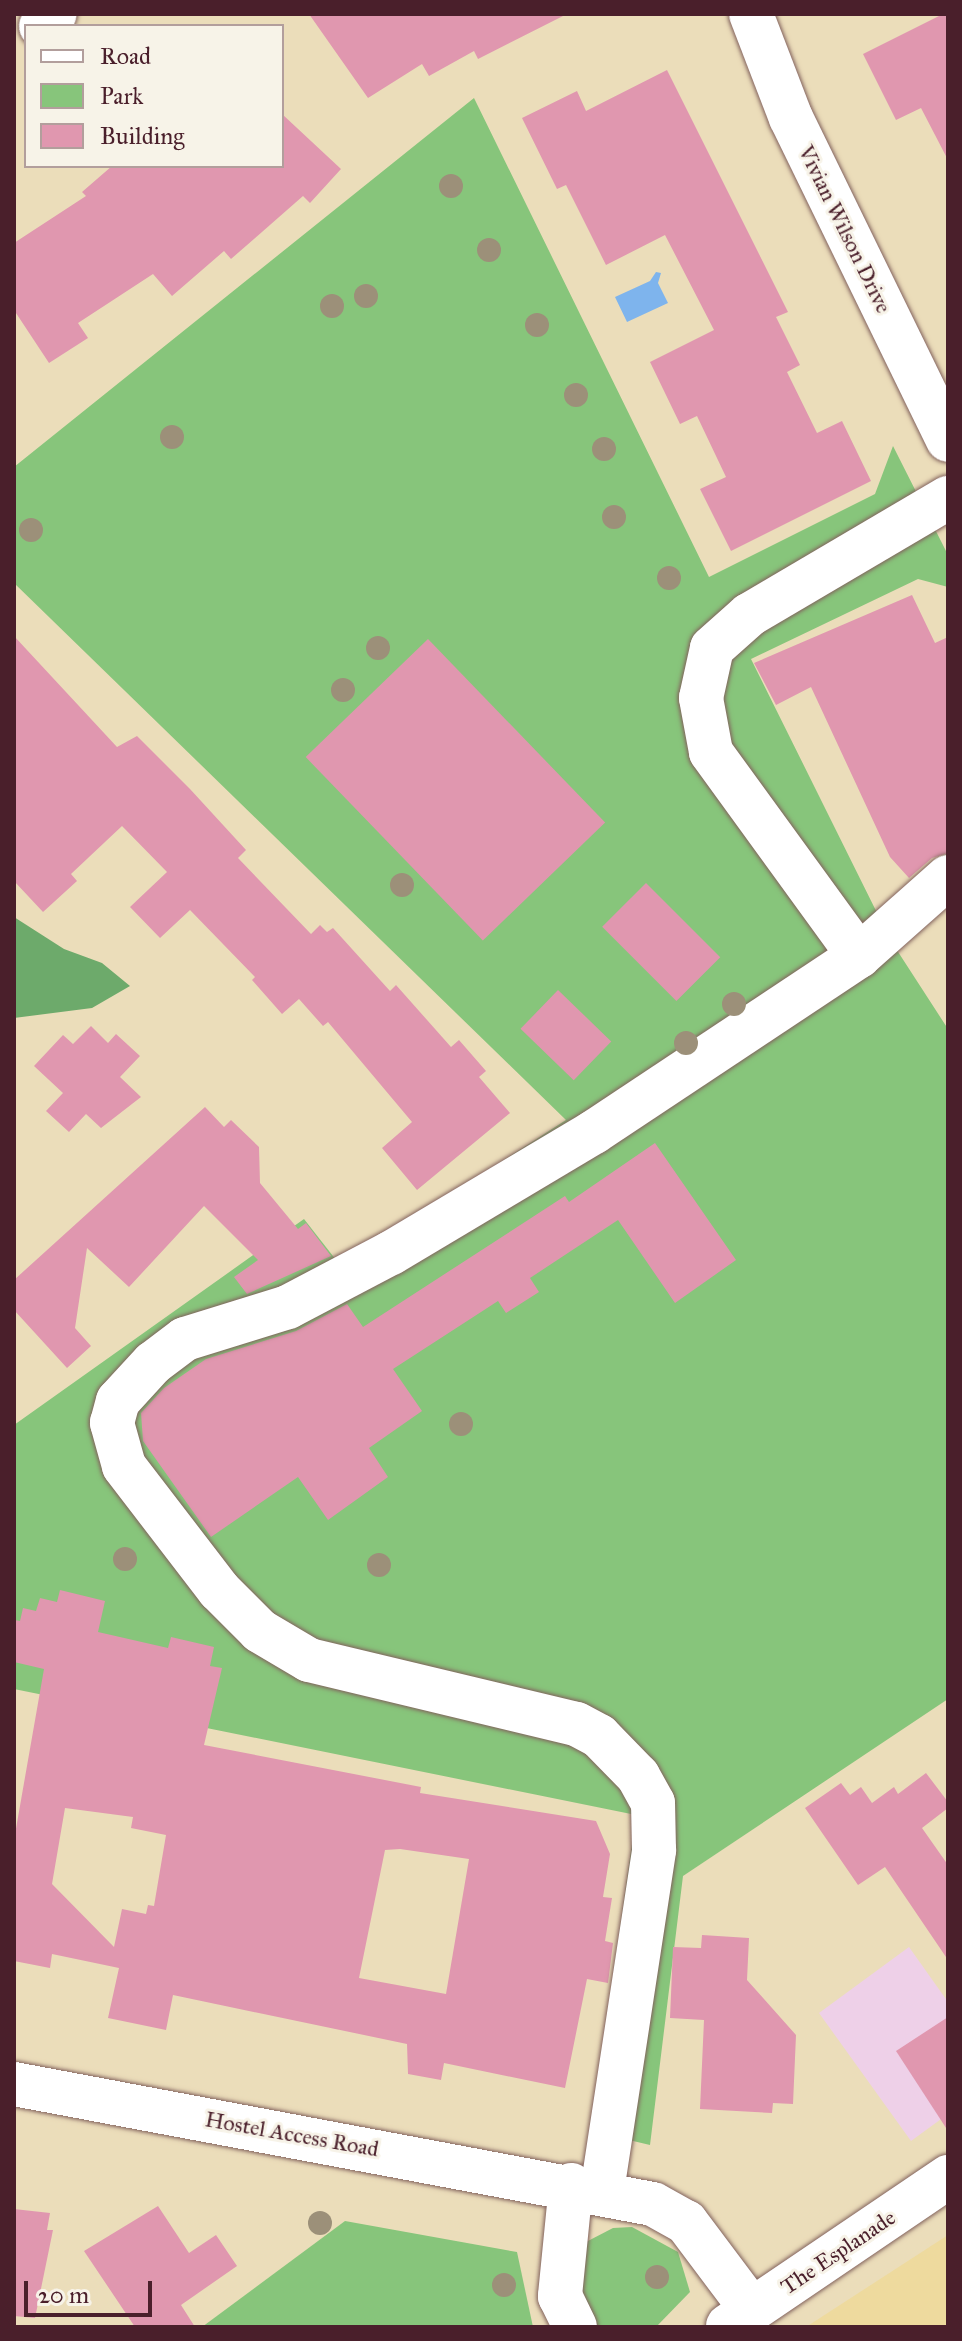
<!DOCTYPE html>
<style>
body{margin:0}
#map{position:relative;width:962px;height:2341px;overflow:hidden;background:#ebddba;font-family:"IM FELL Great Primer",serif}
div>[style]{position:absolute}
[style*='--x']{left:calc(var(--x)*1px);top:calc(var(--y)*1px);width:calc(var(--w)*1px);rotate:calc(var(--a)*1deg)}
.built>*{inset:0;background:#eed0e8}
.green>*{inset:0;background:#87c57b}
.forest>*{inset:0;background:#6daa6b}
.sand>*{inset:0;background:#eeda9e}
.water>*{inset:0;background:#7eb4ed}
.building>*{inset:0;background:#e097af;transform-origin:0 0}
.roads{filter:drop-shadow(0 0 2px #82625d) drop-shadow(0 0 2px #82625d)}
.minor>*{height:44px;margin:-22px;padding:0 22px;transform-origin:22px;border-radius:22px;background:#fff}
.trees>*{width:24px;height:24px;margin:-12px;border-radius:50%;background:#9c9079}
span{translate:-50% -50%;white-space:nowrap;text-align:center;line-height:1.15;-webkit-text-stroke:6px #f7f3e8;paint-order:stroke}
.street-label{font-size:22px;color:#4a1f2b}
.frame{position:absolute;inset:0;border:16px solid #4a1f2b;pointer-events:none}
.legend{position:absolute;left:24px;top:24px;width:260px;height:144px;box-sizing:border-box;background:#f7f3e8;border:2px solid #b29e9c;margin:0;padding:10px 14px;list-style:none;font-size:24px;color:#4a1f2b}
.legend li{display:flex;align-items:center;gap:16px;height:40px}
.legend b{width:40px;border:2px solid #b29e9c}
.scale{position:absolute;left:24px;top:2281px;width:128px;height:36px;box-sizing:border-box;border:4px solid #4a1f2b;border-top:0;padding-left:10px;font-size:24px;line-height:28px;white-space:nowrap;color:#4a1f2b;-webkit-text-stroke:6px #f7f3e8;paint-order:stroke}
</style>
<div id="map">
<div class="built">
<div style="clip-path:polygon(909px 1947px,948px 2002px,948px 2114px,911px 2141px,819px 2013px)"></div>
</div>
<div class="green">
<div style="clip-path:polygon(474px 98px,709px 577px,875px 494px,893px 446px,948px 555px,948px 587px,918px 579px,751px 659px,891px 941px,948px 1029px,948px 1699px,683px 1876px,650px 2145px,591px 2131px,636px 1815px,14px 1689px,14px 1425px,304px 1219px,340px 1265px,566px 1120px,14px 583px,14px 467px)"></div>
<div style="clip-path:polygon(345px 2221px,517px 2252px,533px 2327px,202px 2327px)"></div>
<div style="clip-path:polygon(632px 2227px,678px 2252px,690px 2292px,656px 2327px,596px 2327px,580px 2310px,586px 2242px,613px 2228px)"></div>
</div>
<div class="forest">
<div style="clip-path:polygon(14px 917px,64px 949px,102px 963px,130px 986px,92px 1008px,14px 1018px)"></div>
</div>
<div class="sand">
<div style="clip-path:polygon(948px 2235px,948px 2327px,806px 2327px)"></div>
</div>
<div class="water">
<div style="clip-path:polygon(656px 272px,661px 273px,658px 283px,668px 303px,627px 322px,615px 297px,650px 281px)"></div>
</div>
<div class="building">
<div style="clip-path:polygon(309px 14px,567px 14px,478px 59px,474px 51px,429px 76px,422px 64px,368px 98px)"></div>
<div style="clip-path:polygon(943px 14px,948px 14px,948px 160px,921px 108px,896px 120px,863px 54px)"></div>
<div style="clip-path:polygon(667px 70px,788px 312px,776px 317px,800px 365px,787px 372px,817px 433px,842px 421px,871px 481px,731px 551px,700px 489px,726px 477px,697px 416px,680px 424px,650px 362px,714px 330px,665px 235px,606px 265px,566px 185px,557px 189px,522px 118px,577px 91px,586px 111px)"></div>
<div style="clip-path:polygon(282px 114px,341px 169px,310px 203px,303px 196px,231px 259px,224px 251px,172px 296px,153px 274px,78px 323px,88px 338px,49px 363px,14px 310px,14px 243px,86px 196px,82px 192px,112px 166px,282px 166px)"></div>
<div style="clip-path:polygon(912px 595px,935px 643px,948px 637px,948px 853px,932px 858px,909px 878px,890px 857px,811px 687px,776px 705px,754px 663px)"></div>
<div style="clip-path:polygon(14px 636px,117px 747px,137px 736px,190px 789px,246px 850px,238px 858px,311px 934px,320px 925px,327px 932px,333px 928px,390px 991px,396px 985px,451px 1047px,459px 1040px,486px 1071px,479px 1077px,510px 1113px,417px 1190px,382px 1148px,412px 1122px,328px 1022px,323px 1026px,299px 999px,282px 1014px,252px 980px,255px 977px,190px 910px,160px 938px,130px 907px,167px 872px,122px 826px,71px 874px,77px 881px,43px 912px,14px 881px)"></div>
<div style="left:428px;top:639px;width:255px;height:170px;rotate:46deg"></div>
<div style="left:646px;top:883px;width:105px;height:62px;rotate:45deg"></div>
<div style="left:558px;top:990px;width:74px;height:54px;rotate:44deg"></div>
<div style="clip-path:polygon(91px 1026px,108px 1043px,116px 1034px,140px 1056px,120px 1077px,141px 1097px,101px 1128px,86px 1114px,69px 1132px,46px 1111px,63px 1093px,34px 1066px,63px 1035px,73px 1044px)"></div>
<div style="clip-path:polygon(205px 1107px,224px 1127px,231px 1120px,259px 1147px,260px 1183px,298px 1229px,306px 1223px,331px 1256px,247px 1294px,234px 1277px,258px 1260px,204px 1206px,129px 1287px,87px 1248px,75px 1328px,91px 1346px,67px 1368px,14px 1310px,14px 1280px)"></div>
<div style="clip-path:polygon(655px 1143px,736px 1260px,675px 1303px,618px 1220px,530px 1278px,539px 1292px,506px 1313px,498px 1301px,393px 1369px,422px 1411px,369px 1448px,388px 1477px,328px 1520px,298px 1477px,211px 1537px,143px 1441px,141px 1413px,164px 1388px,206px 1359px,296px 1331px,347px 1304px,363px 1327px,565px 1196px,569px 1202px)"></div>
<div style="clip-path:polygon(evenodd,60px 1590px,105px 1601px,98px 1632px,168px 1648px,171px 1637px,214px 1647px,210px 1666px,222px 1668px,204px 1745px,421px 1787px,420px 1793px,596px 1821px,610px 1854px,603px 1897px,612px 1898px,605px 1941px,613px 1943px,608px 1983px,587px 1979px,565px 2088px,444px 2063px,441px 2080px,408px 2074px,407px 2044px,173px 1995px,166px 2030px,108px 2018px,119px 1968px,52px 1954px,50px 1968px,14px 1961px,14px 1840px,44px 1669px,14px 1662px,14px 1620px,20px 1621px,23px 1608px,36px 1611px,40px 1598px,57px 1602px,60px 1590px,65px 1808px,133px 1817px,131px 1828px,166px 1835px,154px 1906px,148px 1905px,146px 1914px,122px 1909px,114px 1947px,52px 1884px,65px 1808px,60px 1590px,400px 1849px,469px 1859px,446px 1994px,359px 1978px,385px 1850px,400px 1849px)"></div>
<div style="clip-path:polygon(926px 1773px,948px 1802px,948px 1808px,922px 1828px,948px 1865px,948px 1960px,885px 1867px,858px 1885px,805px 1808px,841px 1783px,850px 1795px,861px 1787px,872px 1803px,894px 1787px,898px 1794px)"></div>
<div style="clip-path:polygon(702px 1935px,749px 1938px,747px 1980px,796px 2035px,793px 2104px,773px 2103px,772px 2113px,700px 2109px,704px 2020px,670px 2018px,673px 1947px,701px 1948px)"></div>
<div style="clip-path:polygon(948px 2017px,948px 2131px,896px 2051px)"></div>
<div style="clip-path:polygon(158px 2206px,189px 2253px,216px 2235px,237px 2266px,181px 2305px,195px 2327px,135px 2327px,84px 2251px)"></div>
<div style="clip-path:polygon(14px 2209px,50px 2213px,47px 2230px,53px 2230px,35px 2318px,14px 2316px)"></div>
</div>
<div class="roads">
<div class="minor">
<div style="--x:751;--y:14;--w:111;--a:69"></div>
<div style="--x:791;--y:118;--w:358;--a:64"></div>
<div style="--x:41;--y:26;--w:18;--a:-41"></div>
<div style="--x:859;--y:956;--w:119;--a:-41.6"></div>
<div style="--x:14;--y:2084;--w:650;--a:10.64"></div>
<div style="--x:653;--y:2204;--w:38;--a:29"></div>
<div style="--x:686;--y:2222;--w:110;--a:53.1"></div>
<div style="--x:571;--y:2185;--w:112;--a:95.7"></div>
<div style="--x:560;--y:2296;--w:34;--a:64"></div>
<div style="--x:602;--y:2191;--w:345;--a:-81.3"></div>
<div style="--x:654;--y:1850;--w:47;--a:-91.2"></div>
<div style="--x:653;--y:1803;--w:31;--a:-119"></div>
<div style="--x:638;--y:1776;--w:56;--a:-134.3"></div>
<div style="--x:599;--y:1736;--w:26;--a:-152"></div>
<div style="--x:576;--y:1724;--w:275;--a:-166.5"></div>
<div style="--x:309;--y:1660;--w:57;--a:-149.4"></div>
<div style="--x:260;--y:1631;--w:58;--a:-135"></div>
<div style="--x:219;--y:1590;--w:156;--a:-127.5"></div>
<div style="--x:124;--y:1466;--w:45;--a:-105.6"></div>
<div style="--x:112;--y:1423;--w:23;--a:-75"></div>
<div style="--x:118;--y:1401;--w:52;--a:-47.4"></div>
<div style="--x:153;--y:1363;--w:40;--a:-37"></div>
<div style="--x:185;--y:1339;--w:108;--a:-17.3"></div>
<div style="--x:288;--y:1307;--w:116;--a:-27.7"></div>
<div style="--x:391;--y:1253;--w:236;--a:-30.8"></div>
<div style="--x:594;--y:1132;--w:318;--a:-33.6"></div>
<div style="--x:859;--y:956;--w:252;--a:-126"></div>
<div style="--x:711;--y:752;--w:55;--a:-100.5"></div>
<div style="--x:701;--y:698;--w:51;--a:-77.6"></div>
<div style="--x:712;--y:648;--w:50;--a:-41.7"></div>
<div style="--x:749;--y:615;--w:231;--a:-30.5"></div>
<div style="--x:728;--y:2326;--w:266;--a:-34.1"></div>
</div>
</div>
<div class="trees">
<div style="left:451px;top:186px"></div>
<div style="left:489px;top:250px"></div>
<div style="left:366px;top:296px"></div>
<div style="left:332px;top:306px"></div>
<div style="left:537px;top:325px"></div>
<div style="left:576px;top:395px"></div>
<div style="left:172px;top:437px"></div>
<div style="left:604px;top:449px"></div>
<div style="left:614px;top:517px"></div>
<div style="left:31px;top:530px"></div>
<div style="left:669px;top:578px"></div>
<div style="left:378px;top:648px"></div>
<div style="left:343px;top:690px"></div>
<div style="left:402px;top:885px"></div>
<div style="left:734px;top:1004px"></div>
<div style="left:686px;top:1043px"></div>
<div style="left:461px;top:1424px"></div>
<div style="left:125px;top:1559px"></div>
<div style="left:379px;top:1565px"></div>
<div style="left:320px;top:2223px"></div>
<div style="left:657px;top:2277px"></div>
<div style="left:504px;top:2285px"></div>
</div>
<div class="street-label">
<span style="left:845px;top:229px;rotate:64deg">Vivian Wilson Drive</span>
<span style="left:292px;top:2134px;rotate:10deg">Hostel Access Road</span>
<span style="left:838px;top:2252px;rotate:-34deg">The Esplanade</span>
</div>
<div class="frame"></div>
<ul class="legend">
<li><b style="height:10px;background:#fff"></b>Road</li>
<li><b style="height:22px;background:#87c57b"></b>Park</li>
<li><b style="height:22px;background:#e097af"></b>Building</li>
</ul>
<div class="scale">20 m</div>
</div>
